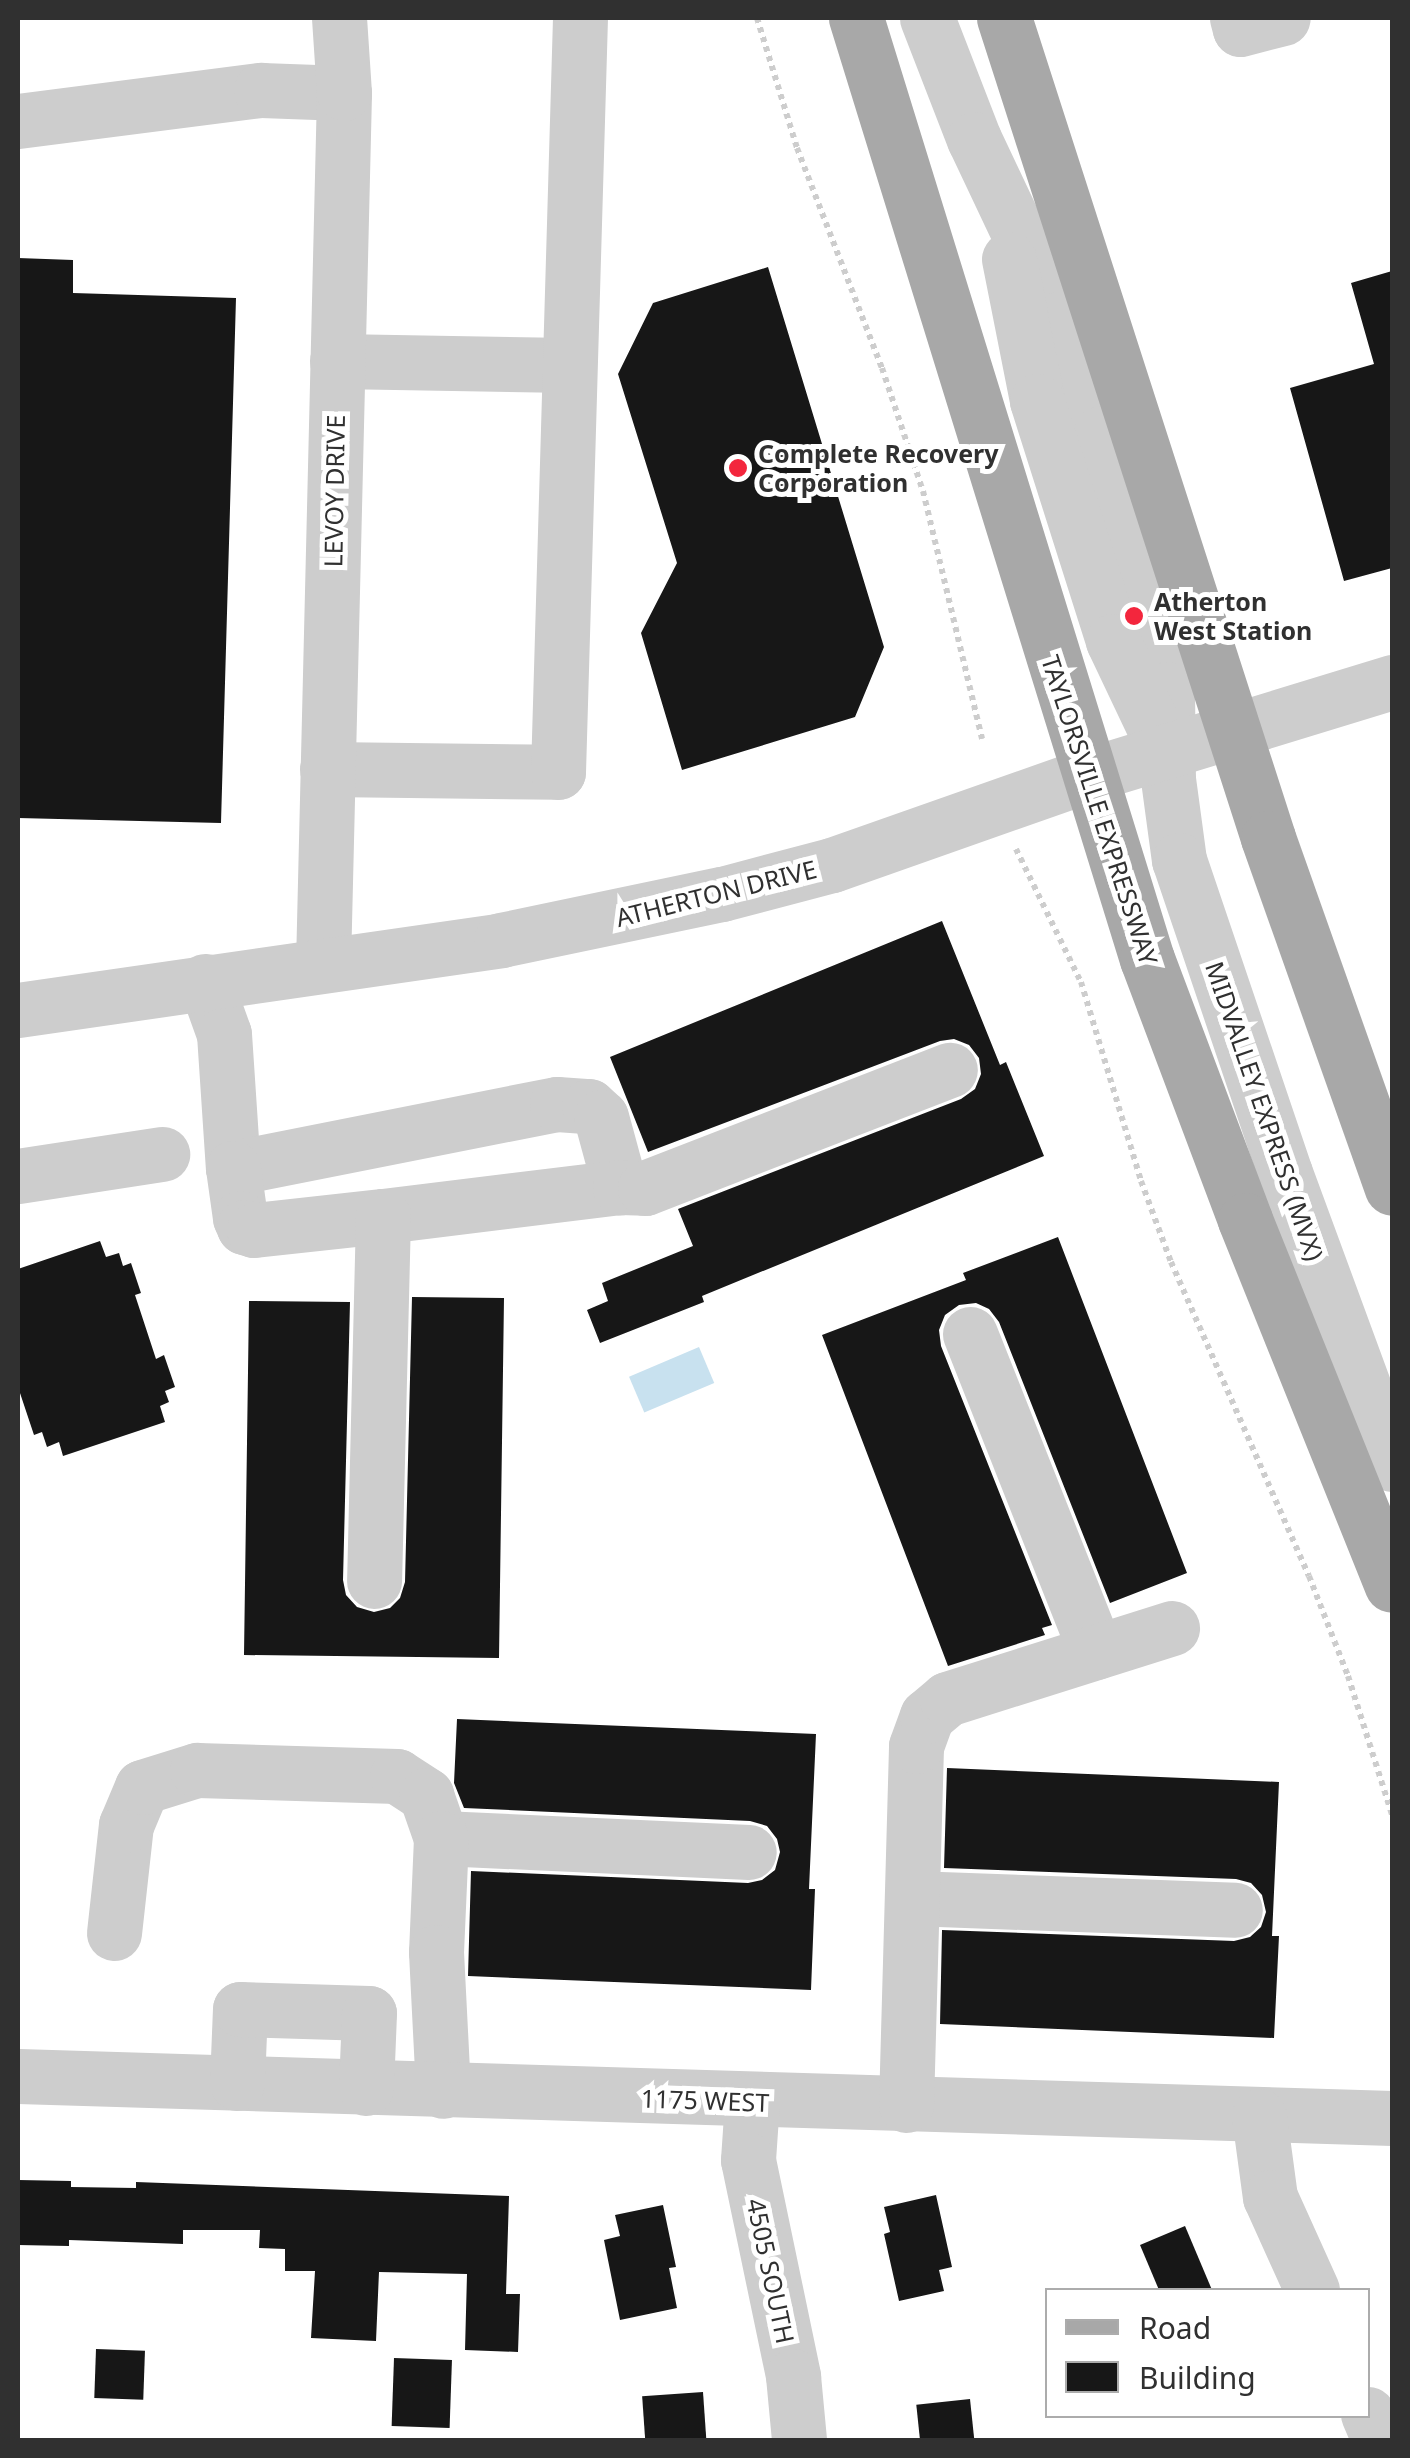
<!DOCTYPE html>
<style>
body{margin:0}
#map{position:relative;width:1410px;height:2458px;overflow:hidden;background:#fff;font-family:"Noto Sans",sans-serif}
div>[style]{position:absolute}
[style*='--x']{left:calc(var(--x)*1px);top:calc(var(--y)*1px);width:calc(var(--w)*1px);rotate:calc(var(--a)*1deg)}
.water>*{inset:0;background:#c8e1ef;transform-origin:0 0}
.building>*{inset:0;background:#171717;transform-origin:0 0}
.path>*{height:6px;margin-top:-3px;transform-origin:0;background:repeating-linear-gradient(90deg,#cdcdcd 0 5px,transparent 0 10px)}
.minor>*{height:55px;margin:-27.5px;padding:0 27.5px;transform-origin:27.5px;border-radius:27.5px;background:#cdcdcd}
.major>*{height:55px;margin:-27.5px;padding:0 27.5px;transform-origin:27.5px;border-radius:27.5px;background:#a8a8a8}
.dots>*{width:28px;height:28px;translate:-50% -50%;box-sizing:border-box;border:5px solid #fff;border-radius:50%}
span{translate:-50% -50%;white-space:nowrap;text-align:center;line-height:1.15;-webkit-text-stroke:10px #fff;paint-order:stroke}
.poi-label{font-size:25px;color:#303030;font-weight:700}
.left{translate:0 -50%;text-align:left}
.street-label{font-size:25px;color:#303030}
.frame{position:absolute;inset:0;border:20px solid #303030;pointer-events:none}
.legend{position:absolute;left:1045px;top:2288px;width:325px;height:130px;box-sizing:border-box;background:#fff;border:2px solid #acacac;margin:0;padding:12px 18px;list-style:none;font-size:30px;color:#303030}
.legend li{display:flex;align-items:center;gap:20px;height:50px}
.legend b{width:50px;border:2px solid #acacac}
</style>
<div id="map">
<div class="water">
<div style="left:699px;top:1347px;width:39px;height:76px;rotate:67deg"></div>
</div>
<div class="building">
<div style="clip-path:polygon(18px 258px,73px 260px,73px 293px,236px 298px,221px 823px,18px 818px)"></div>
<div style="clip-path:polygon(768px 267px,884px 647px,855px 717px,682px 770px,641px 633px,677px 563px,618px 374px,653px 303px)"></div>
<div style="clip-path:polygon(1392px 271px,1392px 568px,1344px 581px,1290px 388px,1374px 364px,1351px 283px)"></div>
<div style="clip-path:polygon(942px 921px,1000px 1065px,1006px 1062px,1044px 1156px,702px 1296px,704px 1302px,600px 1343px,587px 1310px,608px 1301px,602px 1283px,693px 1246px,678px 1209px,961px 1099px,975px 1089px,981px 1074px,979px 1058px,969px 1045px,954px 1039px,940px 1041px,648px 1152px,610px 1057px)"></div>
<div style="clip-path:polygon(1058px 1237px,1187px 1573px,1110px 1603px,999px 1322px,989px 1309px,976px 1303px,959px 1305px,945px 1315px,939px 1330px,941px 1346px,1052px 1625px,1042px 1628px,1045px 1635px,948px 1666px,822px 1335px,966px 1280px,963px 1273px)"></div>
<div style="clip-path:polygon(100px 1241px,106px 1257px,119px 1253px,123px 1266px,131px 1263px,141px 1293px,135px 1295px,156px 1359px,164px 1355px,175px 1387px,165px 1391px,169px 1402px,160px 1406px,165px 1422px,63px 1456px,59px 1442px,47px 1447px,42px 1432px,34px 1435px,18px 1387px,18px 1269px)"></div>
<div style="clip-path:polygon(412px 1297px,504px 1298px,499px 1658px,244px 1655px,249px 1301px,350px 1302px,343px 1580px,346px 1595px,357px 1607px,374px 1612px,390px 1608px,400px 1598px,405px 1582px)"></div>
<div style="clip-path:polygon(457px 1719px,816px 1734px,809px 1889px,815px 1889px,811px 1990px,468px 1976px,471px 1871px,748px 1883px,762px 1880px,775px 1870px,780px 1852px,777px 1839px,767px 1826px,750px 1821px,464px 1808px,454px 1783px)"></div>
<div style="clip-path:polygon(947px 1768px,1279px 1782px,1272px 1936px,1279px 1936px,1274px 2038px,940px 2024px,942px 1930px,1234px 1941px,1250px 1937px,1261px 1927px,1266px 1912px,1262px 1895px,1251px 1883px,1236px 1879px,944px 1868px)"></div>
<div style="clip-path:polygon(18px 2180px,71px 2181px,71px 2187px,136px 2188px,136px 2182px,509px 2196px,506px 2294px,520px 2294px,518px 2352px,465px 2350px,467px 2274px,379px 2272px,376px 2341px,311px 2338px,315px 2271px,285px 2271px,285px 2249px,259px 2248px,260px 2230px,183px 2230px,183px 2244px,69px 2240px,69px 2246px,18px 2245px)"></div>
<div style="clip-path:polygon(936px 2195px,952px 2267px,939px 2270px,944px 2291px,899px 2301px,884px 2234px,890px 2232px,884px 2207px)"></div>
<div style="clip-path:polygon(663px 2205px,676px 2267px,669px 2268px,677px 2308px,620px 2320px,604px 2240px,620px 2236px,615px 2215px)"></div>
<div style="clip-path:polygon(1185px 2226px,1212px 2290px,1159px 2290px,1140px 2245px)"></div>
<div style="left:96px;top:2349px;width:49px;height:49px;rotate:2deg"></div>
<div style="left:394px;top:2358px;width:58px;height:68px;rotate:2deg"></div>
<div style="left:703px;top:2392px;width:48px;height:61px;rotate:86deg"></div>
<div style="left:970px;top:2399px;width:41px;height:54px;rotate:84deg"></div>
</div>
<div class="path">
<div style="--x:757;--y:18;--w:136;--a:72.9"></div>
<div style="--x:797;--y:148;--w:236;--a:68.9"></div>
<div style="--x:882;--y:368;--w:130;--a:71.6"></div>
<div style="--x:923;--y:491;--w:255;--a:76.6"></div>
<div style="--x:1016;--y:849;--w:148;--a:64"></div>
<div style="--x:1081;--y:982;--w:208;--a:73.2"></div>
<div style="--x:1141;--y:1181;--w:86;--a:69.7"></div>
<div style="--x:1171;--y:1262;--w:343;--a:66.3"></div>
<div style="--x:1309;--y:1576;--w:107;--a:68.7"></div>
<div style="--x:1348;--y:1676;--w:146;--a:72.4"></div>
</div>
<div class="minor">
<div style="--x:927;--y:18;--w:130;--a:68.8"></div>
<div style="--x:974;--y:139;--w:199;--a:64.7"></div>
<div style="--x:1059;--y:319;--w:121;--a:69.8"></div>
<div style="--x:1101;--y:433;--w:204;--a:73.5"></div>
<div style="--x:1159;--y:629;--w:61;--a:82.4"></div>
<div style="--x:1167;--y:689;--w:90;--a:89.4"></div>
<div style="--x:1168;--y:779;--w:82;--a:82.3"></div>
<div style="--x:1179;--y:860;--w:330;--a:71.3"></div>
<div style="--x:1285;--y:1173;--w:310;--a:69.8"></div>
<div style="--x:1237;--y:18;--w:11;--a:75"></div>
<div style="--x:1240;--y:29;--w:44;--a:-14.3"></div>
<div style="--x:18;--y:121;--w:245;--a:-7.3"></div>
<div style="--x:261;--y:90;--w:83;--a:2.1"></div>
<div style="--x:1009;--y:259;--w:145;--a:78.8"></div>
<div style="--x:1037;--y:401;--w:252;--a:72.4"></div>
<div style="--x:1113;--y:641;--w:107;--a:64.6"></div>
<div style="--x:337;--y:361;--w:232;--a:1"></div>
<div style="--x:327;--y:769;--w:231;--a:0.7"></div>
<div style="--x:558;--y:772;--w:754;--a:-88.33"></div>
<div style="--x:323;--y:965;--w:872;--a:-88.62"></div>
<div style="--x:344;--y:93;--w:75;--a:-93.8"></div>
<div style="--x:205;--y:981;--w:56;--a:70.3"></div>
<div style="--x:224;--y:1034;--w:134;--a:86.2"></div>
<div style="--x:233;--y:1168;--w:330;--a:-11.2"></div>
<div style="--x:557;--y:1104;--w:32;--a:4"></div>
<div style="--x:589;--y:1106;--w:16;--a:43"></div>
<div style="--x:601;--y:1117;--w:73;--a:74.8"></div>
<div style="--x:620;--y:1187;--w:239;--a:173"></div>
<div style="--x:18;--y:1010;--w:488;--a:-8.2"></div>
<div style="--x:501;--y:940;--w:226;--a:-11.8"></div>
<div style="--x:722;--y:894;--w:114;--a:-14.8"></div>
<div style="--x:832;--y:865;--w:271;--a:-19.4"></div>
<div style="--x:1088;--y:775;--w:318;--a:-17"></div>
<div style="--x:233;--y:1168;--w:50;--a:82"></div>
<div style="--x:240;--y:1218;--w:10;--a:66"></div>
<div style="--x:244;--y:1227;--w:10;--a:17"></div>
<div style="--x:254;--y:1230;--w:130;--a:-6.2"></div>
<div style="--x:383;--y:1216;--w:365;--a:91.4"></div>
<div style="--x:18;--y:1176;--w:146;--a:-8.7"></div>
<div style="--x:620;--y:1187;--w:25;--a:2"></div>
<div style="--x:645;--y:1188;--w:327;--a:-21.2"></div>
<div style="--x:970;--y:1334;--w:342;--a:68.4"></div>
<div style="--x:441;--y:1838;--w:308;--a:2.6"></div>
<div style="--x:912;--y:1898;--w:323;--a:2.1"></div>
<div style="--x:114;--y:1933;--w:109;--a:-83.7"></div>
<div style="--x:126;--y:1825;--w:41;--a:-67.2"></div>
<div style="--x:142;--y:1787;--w:58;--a:-17.2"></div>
<div style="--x:197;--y:1770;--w:200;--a:1.7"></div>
<div style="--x:397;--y:1776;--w:35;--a:33"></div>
<div style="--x:426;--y:1795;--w:46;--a:70.8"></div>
<div style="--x:441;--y:1838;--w:114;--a:92.5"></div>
<div style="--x:436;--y:1952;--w:139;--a:87.1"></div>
<div style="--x:18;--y:2076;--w:1375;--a:1.75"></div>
<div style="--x:237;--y:2083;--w:74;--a:-87.7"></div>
<div style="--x:240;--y:2009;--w:129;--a:1.8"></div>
<div style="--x:369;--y:2013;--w:75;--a:92.3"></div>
<div style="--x:752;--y:2101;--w:59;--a:93.9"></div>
<div style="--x:748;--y:2160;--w:221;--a:78.2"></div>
<div style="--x:793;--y:2376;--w:64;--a:84.6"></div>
<div style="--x:906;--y:2105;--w:359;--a:-88.4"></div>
<div style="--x:916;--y:1746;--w:32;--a:-70"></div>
<div style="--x:927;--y:1716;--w:26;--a:-40"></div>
<div style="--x:947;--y:1699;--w:236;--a:-17.5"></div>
<div style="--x:1259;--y:2116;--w:82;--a:82.3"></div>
<div style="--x:1270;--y:2197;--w:102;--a:65.7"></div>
<div style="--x:1368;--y:2414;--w:28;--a:67"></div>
</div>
<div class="major">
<div style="--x:856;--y:18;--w:985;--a:72.82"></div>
<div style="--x:1147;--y:959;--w:279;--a:69.4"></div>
<div style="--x:1245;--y:1220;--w:393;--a:68.1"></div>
<div style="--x:1004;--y:18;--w:861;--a:72.15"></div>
<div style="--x:1268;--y:838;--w:371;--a:70.5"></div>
</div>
<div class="dots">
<div style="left:738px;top:468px;background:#f3263d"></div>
<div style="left:1134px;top:616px;background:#f3263d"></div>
</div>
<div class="poi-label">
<span class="left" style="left:758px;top:468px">Complete Recovery<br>Corporation</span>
<span class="left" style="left:1154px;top:616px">Atherton<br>West Station</span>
</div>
<div class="street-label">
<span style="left:334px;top:491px;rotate:-89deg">LEVOY DRIVE</span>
<span style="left:1100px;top:810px;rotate:72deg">TAYLORSVILLE EXPRESSWAY</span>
<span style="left:716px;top:893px;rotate:-14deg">ATHERTON DRIVE</span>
<span style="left:1265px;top:1111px;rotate:71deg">MIDVALLEY EXPRESS (MVX)</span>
<span style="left:705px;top:2100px;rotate:2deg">1175 WEST</span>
<span style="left:771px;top:2271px;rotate:78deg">4505 SOUTH</span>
</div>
<div class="frame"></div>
<ul class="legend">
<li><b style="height:12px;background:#a8a8a8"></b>Road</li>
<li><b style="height:28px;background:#171717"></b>Building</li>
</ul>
</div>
